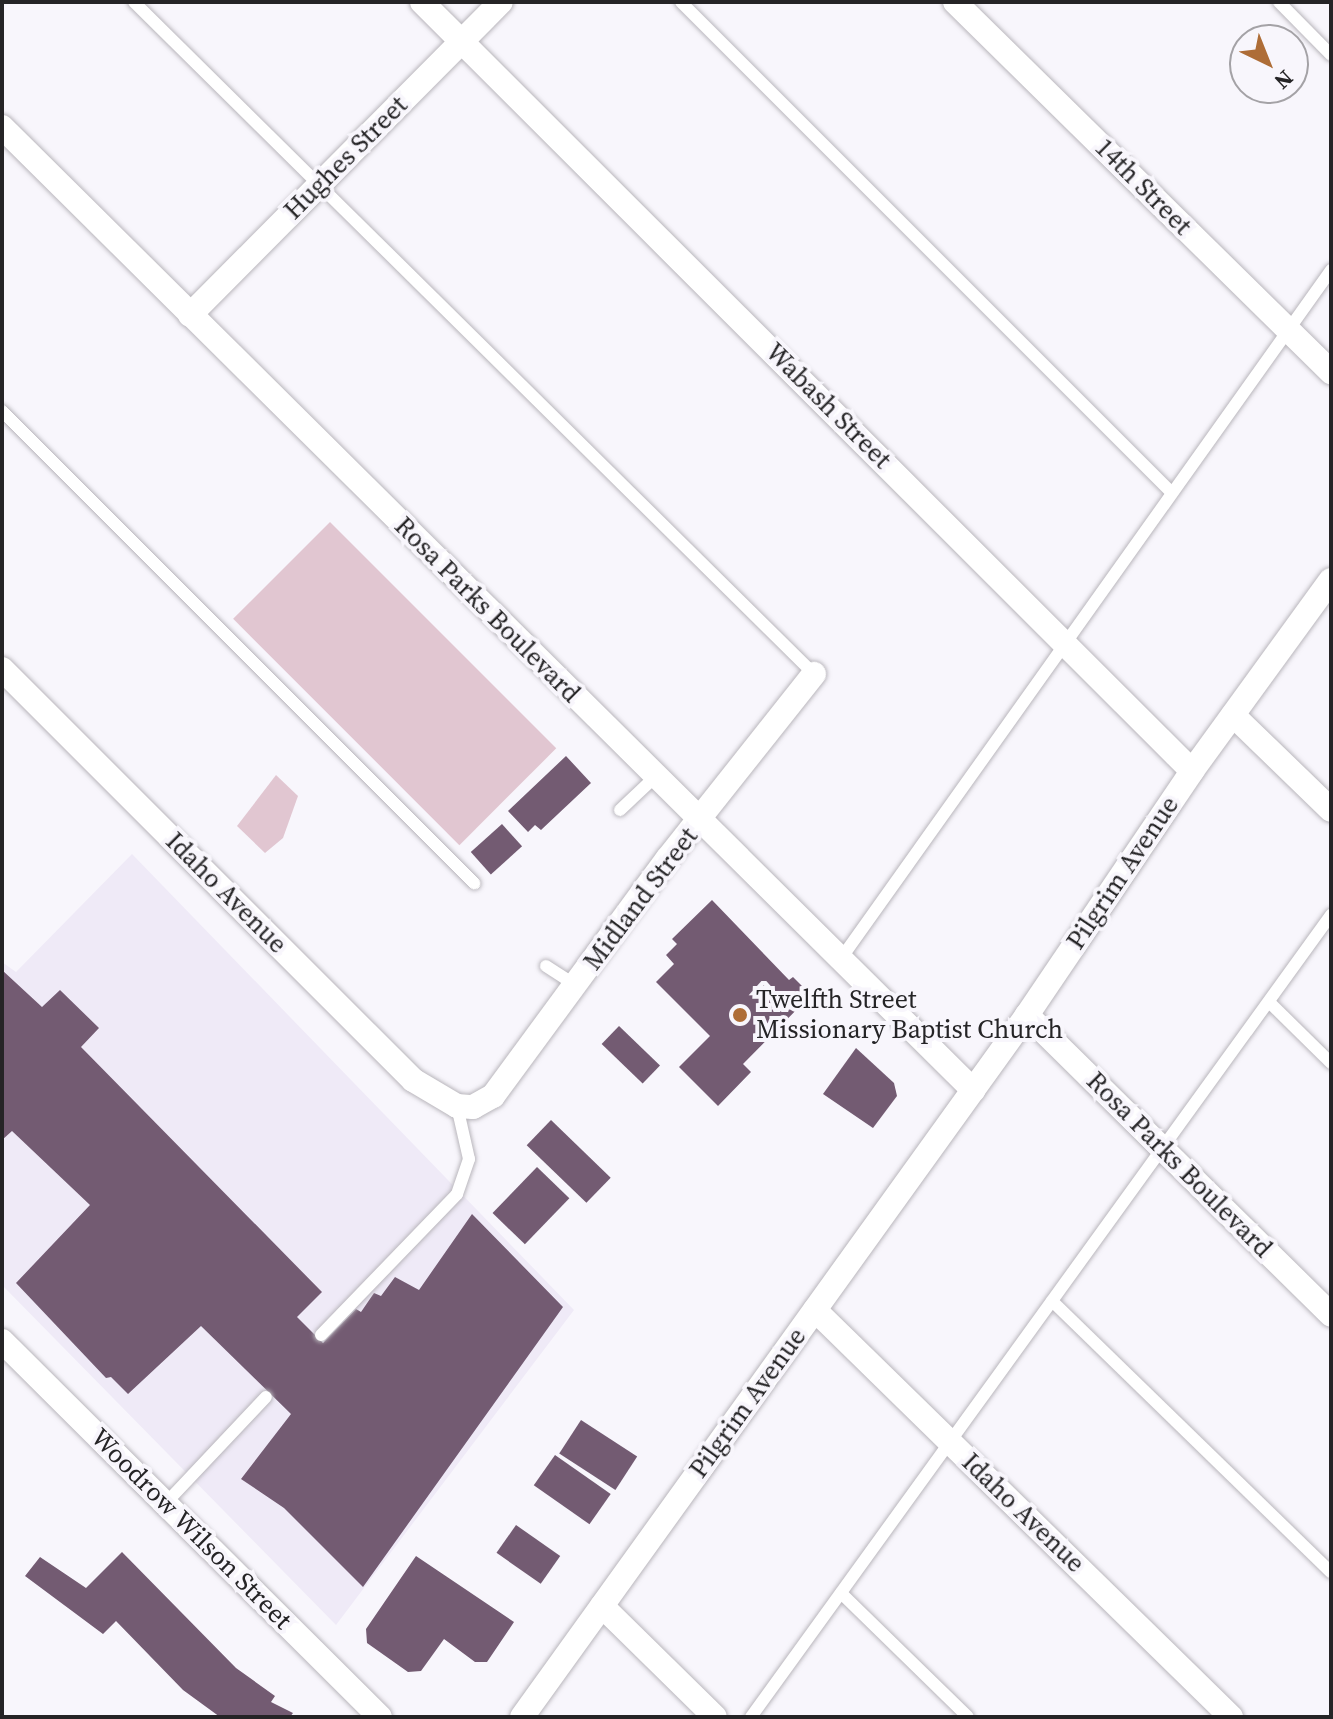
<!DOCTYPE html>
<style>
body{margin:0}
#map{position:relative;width:1333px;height:1719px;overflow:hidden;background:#f8f6fc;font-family:"Source Serif 4",serif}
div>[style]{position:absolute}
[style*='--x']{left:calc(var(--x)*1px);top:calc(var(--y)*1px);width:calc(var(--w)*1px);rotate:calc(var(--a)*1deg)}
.built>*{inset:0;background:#efeaf7}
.green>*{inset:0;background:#e1c6d1;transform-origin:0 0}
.building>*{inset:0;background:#735b72;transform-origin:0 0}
.roads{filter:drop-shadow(0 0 2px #b9b6bc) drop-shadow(0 0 2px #b9b6bc)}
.service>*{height:12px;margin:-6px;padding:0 6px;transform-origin:6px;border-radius:6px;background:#fff}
.minor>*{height:24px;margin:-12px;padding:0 12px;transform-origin:12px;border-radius:12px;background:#fff}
.dots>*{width:22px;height:22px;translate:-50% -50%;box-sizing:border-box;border:4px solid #f8f6fc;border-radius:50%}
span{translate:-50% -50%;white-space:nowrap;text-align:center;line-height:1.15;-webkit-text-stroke:8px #f8f6fc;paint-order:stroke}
.street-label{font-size:26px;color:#252426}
.poi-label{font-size:26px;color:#252426}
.left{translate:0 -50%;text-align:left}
.frame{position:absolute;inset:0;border:4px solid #252426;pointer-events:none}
.north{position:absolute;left:1229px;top:24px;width:80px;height:80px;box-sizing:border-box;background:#f8f6fc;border:2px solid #a4a2a6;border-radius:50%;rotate:137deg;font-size:22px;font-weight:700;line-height:32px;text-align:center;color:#252426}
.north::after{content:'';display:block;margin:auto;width:28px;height:36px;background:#ae6d37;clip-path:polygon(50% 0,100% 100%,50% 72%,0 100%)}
</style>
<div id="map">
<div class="built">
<div style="clip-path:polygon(132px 854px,574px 1310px,336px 1625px,2px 1285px,2px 962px,16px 972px)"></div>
</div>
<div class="green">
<div style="left:330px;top:522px;width:320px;height:137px;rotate:45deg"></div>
<div style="clip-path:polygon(276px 775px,298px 796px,283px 838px,265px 853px,237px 826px)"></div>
</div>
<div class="building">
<div style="clip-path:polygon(566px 756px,591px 783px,541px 830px,535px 825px,528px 832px,508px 811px)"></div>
<div style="left:502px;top:824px;width:30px;height:42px;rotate:48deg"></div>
<div style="clip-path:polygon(712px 900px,789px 980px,793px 977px,811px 995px,743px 1064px,751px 1072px,718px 1106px,679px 1067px,710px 1036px,656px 982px,674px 964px,666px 955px,677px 944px,672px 939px)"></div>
<div style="clip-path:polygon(2px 970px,42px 1007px,60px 990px,99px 1028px,81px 1047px,322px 1292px,297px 1317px,323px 1343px,356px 1309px,361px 1312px,374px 1293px,381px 1296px,395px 1277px,419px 1290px,472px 1214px,563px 1307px,363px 1587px,284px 1508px,241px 1479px,291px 1414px,201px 1326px,128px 1394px,111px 1377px,106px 1378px,16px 1283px,90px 1205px,12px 1131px,2px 1140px)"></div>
<div style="left:619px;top:1026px;width:57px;height:25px;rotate:44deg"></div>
<div style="clip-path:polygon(856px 1048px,894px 1083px,897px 1096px,873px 1128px,823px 1094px)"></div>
<div style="left:551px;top:1120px;width:83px;height:35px;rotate:44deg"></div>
<div style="left:537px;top:1167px;width:45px;height:64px;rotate:44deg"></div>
<div style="left:581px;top:1420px;width:67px;height:40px;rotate:33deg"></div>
<div style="left:555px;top:1455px;width:68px;height:37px;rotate:35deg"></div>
<div style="left:516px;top:1525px;width:54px;height:34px;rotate:35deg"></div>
<div style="clip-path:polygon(122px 1552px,236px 1668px,275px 1696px,271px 1702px,293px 1713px,290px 1717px,220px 1717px,183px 1690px,116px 1621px,103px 1634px,25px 1576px,40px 1557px,86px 1588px)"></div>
<div style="clip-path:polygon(416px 1556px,514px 1622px,487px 1662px,475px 1662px,444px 1639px,421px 1671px,408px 1672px,367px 1643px,366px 1629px)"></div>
</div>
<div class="roads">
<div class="service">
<div style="--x:134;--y:2;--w:956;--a:44.66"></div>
<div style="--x:681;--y:2;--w:694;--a:45"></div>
<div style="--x:1279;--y:2;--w:74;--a:45.5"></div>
<div style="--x:2;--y:411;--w:668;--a:45"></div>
<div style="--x:620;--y:810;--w:48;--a:-43.3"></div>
<div style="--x:840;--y:960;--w:847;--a:-54.56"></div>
<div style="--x:546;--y:966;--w:35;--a:33"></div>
<div style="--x:1269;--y:1002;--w:87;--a:44.5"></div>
<div style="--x:1052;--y:1301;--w:389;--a:44.2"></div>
<div style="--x:321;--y:1335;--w:196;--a:-46"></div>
<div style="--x:457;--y:1194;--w:37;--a:-71"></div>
<div style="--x:469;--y:1159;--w:54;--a:-102.8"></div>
<div style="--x:165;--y:1504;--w:147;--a:-46.7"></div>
<div style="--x:841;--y:1593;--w:177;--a:44.3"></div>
<div style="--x:751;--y:1717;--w:990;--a:-54.13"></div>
</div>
<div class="minor">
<div style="--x:422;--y:2;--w:1088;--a:44.96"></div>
<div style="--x:955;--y:2;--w:528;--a:44.54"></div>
<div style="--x:2;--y:127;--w:1368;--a:44.76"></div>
<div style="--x:190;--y:315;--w:441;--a:-45.2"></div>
<div style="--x:2;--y:669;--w:581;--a:45"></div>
<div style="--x:413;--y:1080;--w:51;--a:30.6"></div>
<div style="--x:457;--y:1106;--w:16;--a:4"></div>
<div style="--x:473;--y:1107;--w:23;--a:-29"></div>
<div style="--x:493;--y:1096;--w:295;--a:-53.7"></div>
<div style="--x:668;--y:858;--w:235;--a:-51.6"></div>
<div style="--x:1233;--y:715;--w:136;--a:44.1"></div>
<div style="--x:1027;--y:1015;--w:427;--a:44.6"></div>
<div style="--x:815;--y:1310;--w:582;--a:44.37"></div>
<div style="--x:2;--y:1341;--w:533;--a:44.85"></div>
<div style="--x:602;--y:1606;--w:158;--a:44.5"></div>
<div style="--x:522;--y:1717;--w:865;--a:-54.27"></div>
<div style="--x:1027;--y:1015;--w:295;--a:-55.9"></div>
<div style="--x:1192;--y:771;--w:236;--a:-54"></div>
</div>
</div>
<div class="dots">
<div style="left:740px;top:1015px;background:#ae6d37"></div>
</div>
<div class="street-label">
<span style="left:346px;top:158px;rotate:-45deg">Hughes Street</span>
<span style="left:1143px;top:187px;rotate:45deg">14th Street</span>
<span style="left:828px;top:406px;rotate:45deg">Wabash Street</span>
<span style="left:487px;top:610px;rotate:45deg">Rosa Parks Boulevard</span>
<span style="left:1123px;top:873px;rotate:-56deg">Pilgrim Avenue</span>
<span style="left:226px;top:893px;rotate:45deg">Idaho Avenue</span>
<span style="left:641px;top:899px;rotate:-53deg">Midland Street</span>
<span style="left:1179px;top:1165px;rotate:45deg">Rosa Parks Boulevard</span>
<span style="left:748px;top:1403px;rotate:-54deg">Pilgrim Avenue</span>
<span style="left:1023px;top:1513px;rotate:44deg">Idaho Avenue</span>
<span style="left:191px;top:1529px;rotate:45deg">Woodrow Wilson Street</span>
</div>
<div class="poi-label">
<span class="left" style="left:756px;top:1015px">Twelfth Street<br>Missionary Baptist Church</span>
</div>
<div class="frame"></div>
<div class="north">N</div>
</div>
